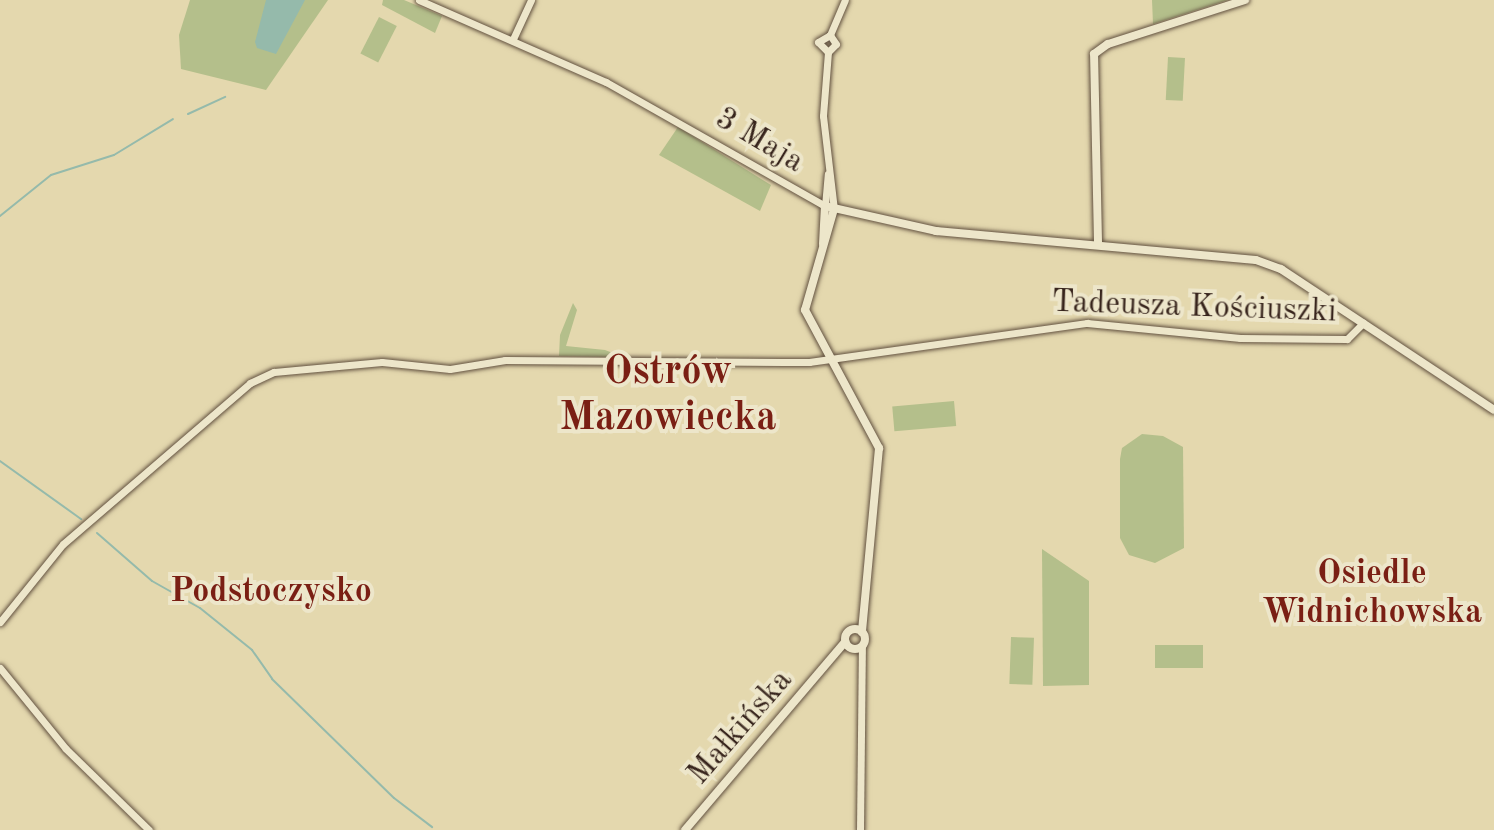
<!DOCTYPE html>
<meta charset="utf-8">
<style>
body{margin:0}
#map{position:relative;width:1494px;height:830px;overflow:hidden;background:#e4d8ae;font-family:"Old Standard TT",serif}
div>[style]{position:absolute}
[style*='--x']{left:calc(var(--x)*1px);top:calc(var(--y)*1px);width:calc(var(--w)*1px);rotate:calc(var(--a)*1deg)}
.green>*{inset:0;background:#b4bf8b;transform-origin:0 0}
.water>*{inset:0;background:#95baab}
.stream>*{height:2px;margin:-1px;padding:0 1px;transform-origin:1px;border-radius:1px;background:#95baab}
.roads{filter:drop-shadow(0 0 2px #625140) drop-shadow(0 0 2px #625140)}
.tertiary>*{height:7px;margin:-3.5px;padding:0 3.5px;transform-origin:3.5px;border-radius:3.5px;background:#ede6ca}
.secondary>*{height:8px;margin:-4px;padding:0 4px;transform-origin:4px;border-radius:4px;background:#ede6ca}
.secondary>.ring{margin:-4px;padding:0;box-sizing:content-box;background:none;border:8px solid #ede6ca;border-radius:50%}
span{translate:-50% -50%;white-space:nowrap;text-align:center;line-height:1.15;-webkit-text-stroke:8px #ede6ca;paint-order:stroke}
.street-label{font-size:32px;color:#37241c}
.neighbourhood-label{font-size:34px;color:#7a1f14;font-weight:700}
.district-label{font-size:40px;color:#7a1f14;font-weight:700}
</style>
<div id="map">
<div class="green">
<div style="clip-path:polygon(190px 0,328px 0,266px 90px,181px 69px,179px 35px)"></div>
<div style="clip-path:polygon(383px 0,404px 0,442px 16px,435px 33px,382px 5px)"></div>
<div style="clip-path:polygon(1152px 0,1228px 0,1153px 24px)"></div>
<div style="left:379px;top:17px;width:20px;height:41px;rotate:27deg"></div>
<div style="left:1168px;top:57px;width:17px;height:43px;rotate:3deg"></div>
<div style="clip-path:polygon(678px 127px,771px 185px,760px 211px,659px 155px)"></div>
<div style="clip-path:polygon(573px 303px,577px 310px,566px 346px,605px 350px,613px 353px,609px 357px,559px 356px,560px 335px)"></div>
<div style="left:954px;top:401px;width:25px;height:62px;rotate:85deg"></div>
<div style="clip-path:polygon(1142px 434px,1163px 436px,1183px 447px,1184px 548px,1155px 563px,1129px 555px,1120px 538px,1120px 459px,1122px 448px)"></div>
<div style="clip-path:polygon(1042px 549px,1089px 581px,1089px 685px,1043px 686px)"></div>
<div style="left:1011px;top:637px;width:23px;height:47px;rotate:2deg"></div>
<div style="left:1155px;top:645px;width:48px;height:23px"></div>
</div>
<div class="water">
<div style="clip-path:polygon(266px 0,305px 0,276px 54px,257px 48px,255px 42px)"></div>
</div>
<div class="stream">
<div style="--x:188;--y:114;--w:41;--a:-24.7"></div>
<div style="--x:0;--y:216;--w:65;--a:-38.8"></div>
<div style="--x:51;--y:175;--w:66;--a:-17.6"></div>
<div style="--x:114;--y:155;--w:69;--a:-31.4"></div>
<div style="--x:0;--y:461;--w:100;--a:35.6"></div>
<div style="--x:97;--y:533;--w:73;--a:41.1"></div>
<div style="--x:152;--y:581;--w:55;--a:29.4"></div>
<div style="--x:200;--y:608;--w:67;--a:38.9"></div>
<div style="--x:252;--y:650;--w:35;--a:55"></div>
<div style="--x:272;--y:679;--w:170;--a:44.3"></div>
<div style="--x:394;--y:798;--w:48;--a:37.3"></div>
</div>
<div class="roads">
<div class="tertiary">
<div style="--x:419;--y:0;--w:204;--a:23.7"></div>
<div style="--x:606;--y:82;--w:252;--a:29.5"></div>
<div style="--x:825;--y:206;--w:32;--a:-85"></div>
<div style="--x:830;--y:35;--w:38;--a:-67"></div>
<div style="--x:513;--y:39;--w:43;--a:-65.2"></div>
<div style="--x:828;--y:52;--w:64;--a:94.5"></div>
<div style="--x:823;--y:116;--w:94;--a:83.3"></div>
<div style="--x:828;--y:52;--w:14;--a:-135"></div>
<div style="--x:818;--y:42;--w:14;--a:-30"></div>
<div style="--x:828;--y:52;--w:11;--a:-45"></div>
<div style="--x:836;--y:44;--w:11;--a:-124"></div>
<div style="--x:0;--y:622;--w:100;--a:-51.1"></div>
<div style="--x:63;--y:544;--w:247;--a:-40.7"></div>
<div style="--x:250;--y:383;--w:26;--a:-25"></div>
<div style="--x:274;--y:372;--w:108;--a:-5.3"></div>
<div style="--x:382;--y:362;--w:68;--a:5.9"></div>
<div style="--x:450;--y:369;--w:56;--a:-9.3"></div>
<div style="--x:505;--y:360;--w:304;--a:0.4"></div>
<div style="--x:809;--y:362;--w:281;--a:-8"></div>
<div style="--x:1087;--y:323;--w:154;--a:5.6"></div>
<div style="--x:1240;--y:338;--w:107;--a:0.5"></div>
<div style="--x:1347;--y:339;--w:23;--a:-45"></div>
<div style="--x:0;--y:668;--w:104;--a:50.8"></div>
<div style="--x:66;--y:749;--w:116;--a:44.3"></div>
<div style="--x:860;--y:830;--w:184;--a:-89.4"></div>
</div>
<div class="secondary">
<div style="--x:834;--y:209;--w:105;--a:106"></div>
<div style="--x:805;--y:310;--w:157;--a:61.8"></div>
<div style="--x:879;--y:448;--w:185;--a:95.3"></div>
<div style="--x:1098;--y:242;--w:188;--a:-91.2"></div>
<div style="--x:1094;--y:54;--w:17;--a:-36"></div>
<div style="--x:1108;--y:44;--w:144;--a:-17.8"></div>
<div style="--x:823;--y:244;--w:38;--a:-87"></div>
<div style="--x:825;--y:206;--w:114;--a:12.7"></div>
<div style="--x:936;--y:231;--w:321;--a:5.2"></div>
<div style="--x:1256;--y:260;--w:27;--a:20"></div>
<div style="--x:1281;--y:269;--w:255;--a:33.5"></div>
<div class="ring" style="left:845px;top:629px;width:12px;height:12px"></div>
<div style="--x:685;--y:830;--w:247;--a:-49.6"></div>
</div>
</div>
<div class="street-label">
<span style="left:759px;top:141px;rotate:31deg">3 Maja</span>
<span style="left:1194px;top:308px;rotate:2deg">Tadeusza Kościuszki</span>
<span style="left:741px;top:728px;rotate:-49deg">Małkińska</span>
</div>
<div class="neighbourhood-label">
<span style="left:1372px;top:594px">Osiedle<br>Widnichowska</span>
<span style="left:271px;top:593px">Podstoczysko</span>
</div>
<div class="district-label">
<span style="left:668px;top:396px">Ostrów<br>Mazowiecka</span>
</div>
</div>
